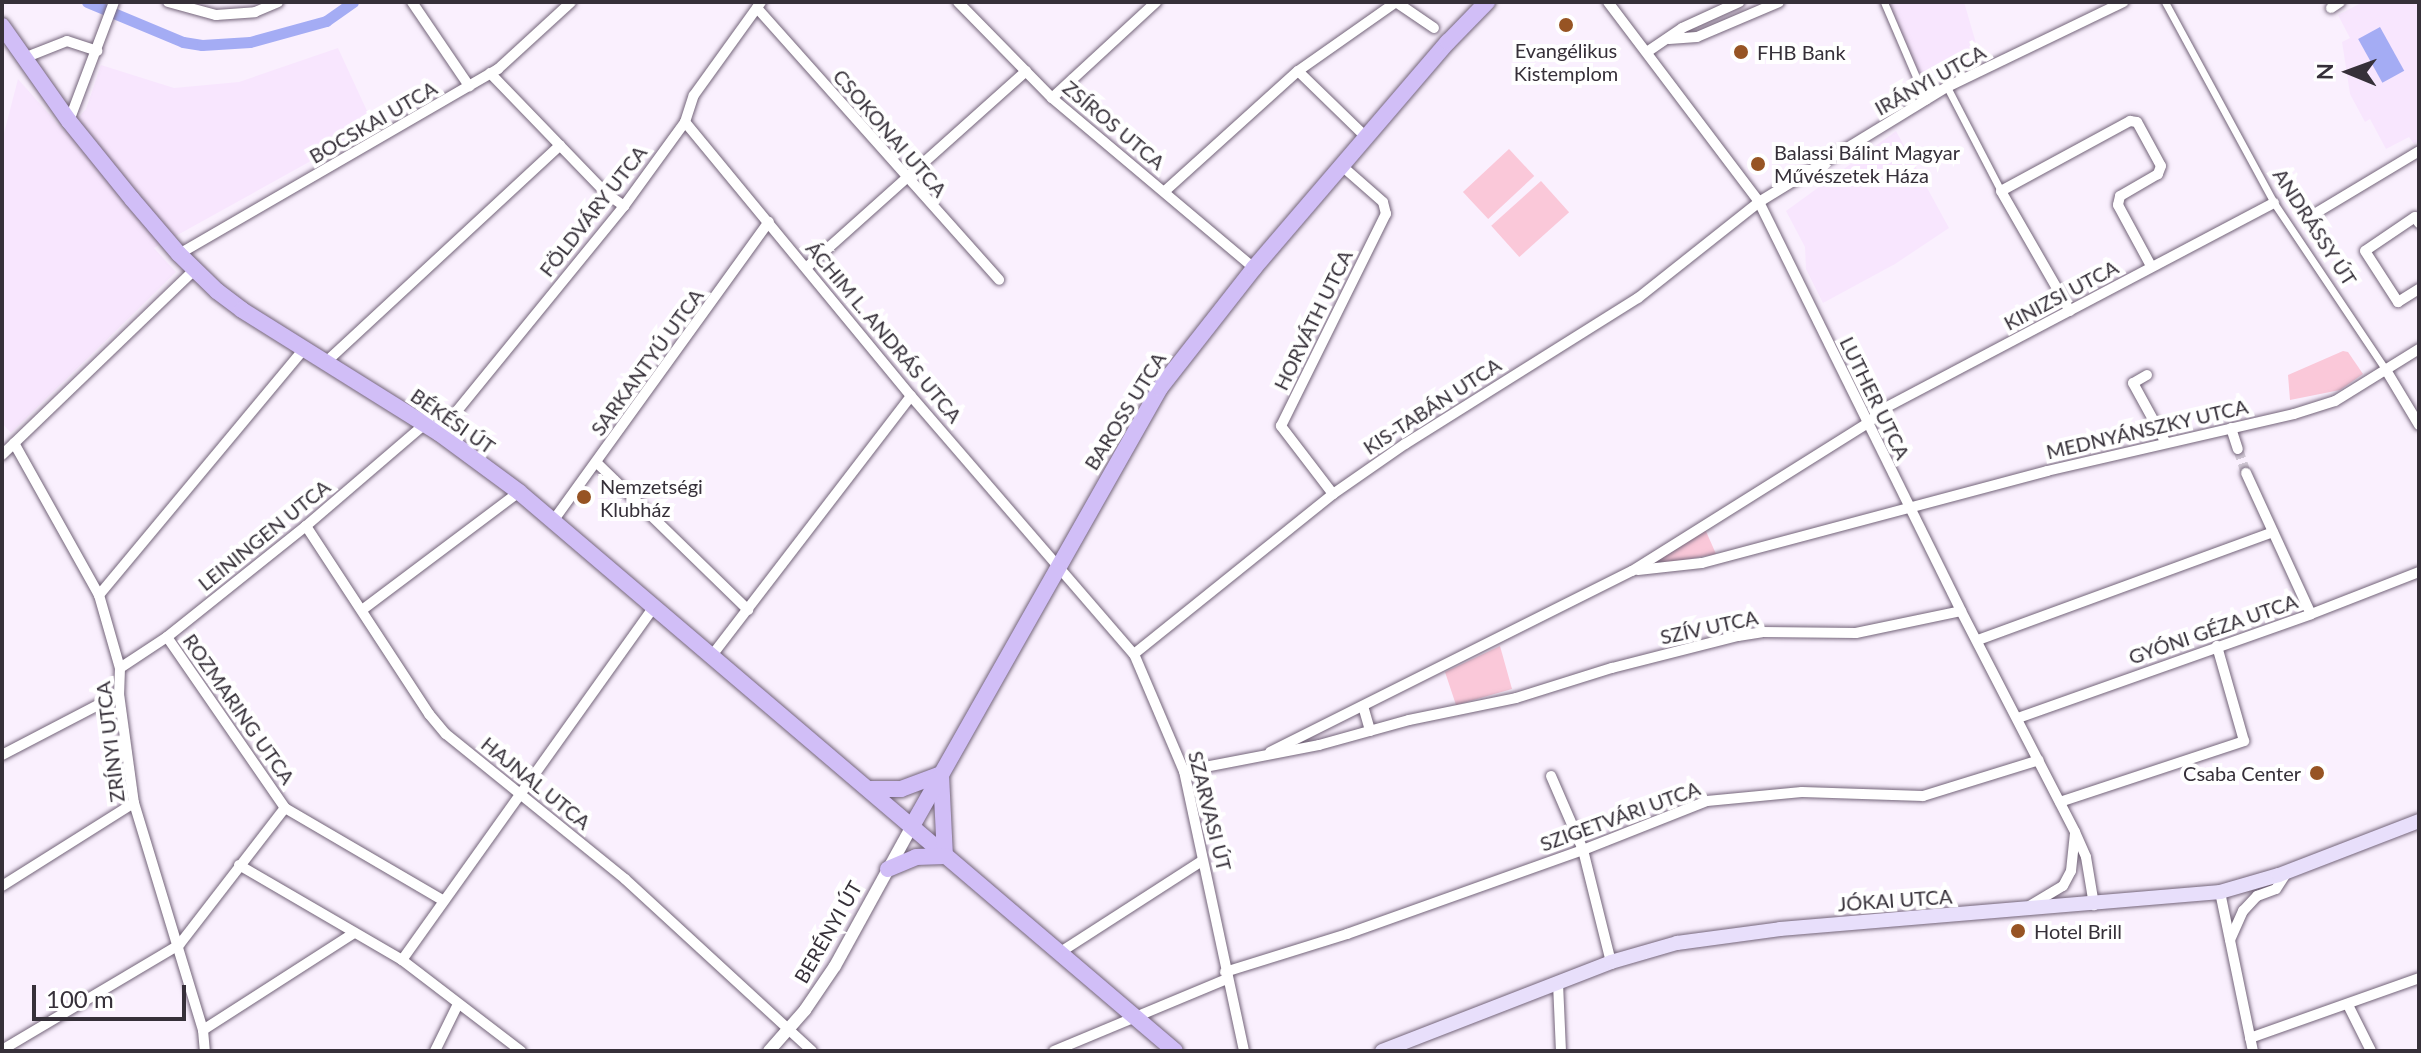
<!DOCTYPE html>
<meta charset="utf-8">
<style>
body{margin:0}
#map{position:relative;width:2421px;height:1053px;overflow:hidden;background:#faf0fe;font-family:Lato,sans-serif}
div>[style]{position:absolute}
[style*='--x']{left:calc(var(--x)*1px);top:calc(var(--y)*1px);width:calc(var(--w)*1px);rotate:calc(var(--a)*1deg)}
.built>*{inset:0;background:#f8e6fe}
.green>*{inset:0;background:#fac8d9;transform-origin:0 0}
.water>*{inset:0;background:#a4acf4;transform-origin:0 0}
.canal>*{height:11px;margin:-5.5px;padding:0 5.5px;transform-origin:5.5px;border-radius:5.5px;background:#a4acf4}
.minor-tunnel>*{height:10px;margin-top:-5px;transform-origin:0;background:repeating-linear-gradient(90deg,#d3cad7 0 10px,transparent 0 15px)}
.roads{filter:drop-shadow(0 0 2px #736479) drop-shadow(0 0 2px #736479)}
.pedestrian>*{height:7px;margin:-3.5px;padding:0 3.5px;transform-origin:3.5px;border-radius:3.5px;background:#fff}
.minor>*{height:10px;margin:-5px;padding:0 5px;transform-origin:5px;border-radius:5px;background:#fff}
.tertiary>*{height:12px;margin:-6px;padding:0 6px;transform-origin:6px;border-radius:6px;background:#fff}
.secondary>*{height:14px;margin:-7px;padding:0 7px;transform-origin:7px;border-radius:7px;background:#e8dffb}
.primary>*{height:16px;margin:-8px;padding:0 8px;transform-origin:8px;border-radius:8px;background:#d1bef7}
.dots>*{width:22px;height:22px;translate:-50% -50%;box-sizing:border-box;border:4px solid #fff;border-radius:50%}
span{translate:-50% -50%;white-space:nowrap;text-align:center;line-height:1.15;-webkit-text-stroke:8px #fff;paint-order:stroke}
.poi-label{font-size:20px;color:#363039}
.left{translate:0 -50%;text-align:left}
.right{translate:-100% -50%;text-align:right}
.street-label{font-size:20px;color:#363039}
.frame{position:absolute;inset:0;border:4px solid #363039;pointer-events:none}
.north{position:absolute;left:2309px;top:32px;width:80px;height:80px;-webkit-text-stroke:6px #fff;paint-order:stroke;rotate:271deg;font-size:22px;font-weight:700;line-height:32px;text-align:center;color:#363039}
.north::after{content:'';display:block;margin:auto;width:28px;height:36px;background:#363039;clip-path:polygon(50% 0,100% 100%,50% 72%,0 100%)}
.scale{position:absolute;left:32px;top:985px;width:154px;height:36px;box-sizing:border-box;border:4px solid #363039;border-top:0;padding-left:10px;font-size:24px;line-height:28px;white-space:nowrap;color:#363039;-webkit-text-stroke:6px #fff;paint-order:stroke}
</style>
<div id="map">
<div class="built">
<div style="clip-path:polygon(1888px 2px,1964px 2px,1980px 57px,1921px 83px)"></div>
<div style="clip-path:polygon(2363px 2px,2419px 2px,2419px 141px,2414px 144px,2409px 137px,2386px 149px,2370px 119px,2365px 122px,2350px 94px,2342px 42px,2350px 38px,2338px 15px)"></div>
<div style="clip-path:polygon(338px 48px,374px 126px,154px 248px,176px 272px,11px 433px,2px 423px,2px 141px,18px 79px,65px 132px,86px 109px,101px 65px,174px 88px,239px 82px)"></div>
<div style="clip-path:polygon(1896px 131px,1949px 228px,1895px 264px,1823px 303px,1806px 269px,1805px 247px,1786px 211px)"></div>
</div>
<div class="green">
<div style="left:1509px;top:149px;width:37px;height:63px;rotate:47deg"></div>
<div style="left:1541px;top:181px;width:42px;height:67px;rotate:48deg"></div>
<div style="clip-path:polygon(2343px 351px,2348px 352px,2363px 374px,2340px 390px,2290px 400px,2288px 375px)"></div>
<div style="clip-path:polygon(1705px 529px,1716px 554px,1657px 565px,1654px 560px)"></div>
<div style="clip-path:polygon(1500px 646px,1512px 689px,1456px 705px,1445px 672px)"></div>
</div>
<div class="water">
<div style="left:2380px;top:27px;width:50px;height:25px;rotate:61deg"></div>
</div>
<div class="canal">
<div style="--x:87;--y:2;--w:104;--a:22.6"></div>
<div style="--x:183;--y:42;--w:19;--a:9"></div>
<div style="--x:202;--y:45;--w:48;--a:-3.6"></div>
<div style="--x:250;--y:42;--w:79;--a:-15.4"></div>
<div style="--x:326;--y:21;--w:33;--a:-35"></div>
</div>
<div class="minor-tunnel">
<div style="--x:2238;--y:449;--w:25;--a:72"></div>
</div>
<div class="roads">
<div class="pedestrian">
<div style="--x:1884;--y:2;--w:107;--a:66.8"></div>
<div style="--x:2165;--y:2;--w:229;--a:61.5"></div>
<div style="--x:2274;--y:203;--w:201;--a:56.2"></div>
<div style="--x:1947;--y:87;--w:117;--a:62.6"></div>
</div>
<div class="minor">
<div style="--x:168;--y:2;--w:50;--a:15.2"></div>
<div style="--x:216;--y:15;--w:39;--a:-4"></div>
<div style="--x:255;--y:12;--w:25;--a:-23"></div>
<div style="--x:412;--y:2;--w:102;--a:55.8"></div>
<div style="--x:958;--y:2;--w:134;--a:45.6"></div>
<div style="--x:1052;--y:98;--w:264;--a:40.1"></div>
<div style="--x:1608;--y:2;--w:251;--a:52.9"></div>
<div style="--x:1759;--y:202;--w:456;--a:63.7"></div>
<div style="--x:1961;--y:611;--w:249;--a:62.7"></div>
<div style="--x:2075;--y:832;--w:27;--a:66"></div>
<div style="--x:2086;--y:857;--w:49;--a:80.5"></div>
<div style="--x:757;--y:8;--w:364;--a:48.3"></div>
<div style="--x:2331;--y:8;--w:11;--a:-34"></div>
<div style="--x:1669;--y:39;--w:28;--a:-4"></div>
<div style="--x:1697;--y:37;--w:89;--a:-23.1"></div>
<div style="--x:1647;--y:52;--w:42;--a:-34.4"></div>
<div style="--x:1682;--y:28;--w:63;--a:-24.5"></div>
<div style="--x:24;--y:58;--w:46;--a:-21.6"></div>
<div style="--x:67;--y:41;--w:32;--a:18"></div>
<div style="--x:1298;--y:71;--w:120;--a:-35.1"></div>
<div style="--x:1396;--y:2;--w:46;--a:34.4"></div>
<div style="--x:490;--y:73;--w:168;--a:46"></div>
<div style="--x:607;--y:194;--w:21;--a:35"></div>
<div style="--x:1052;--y:98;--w:142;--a:-42.7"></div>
<div style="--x:69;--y:121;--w:127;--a:-69.3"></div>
<div style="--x:685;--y:122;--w:355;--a:50.5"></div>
<div style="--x:911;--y:396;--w:341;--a:49.2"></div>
<div style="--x:1134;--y:654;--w:127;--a:66.9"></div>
<div style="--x:1184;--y:771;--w:286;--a:77.9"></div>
<div style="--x:1165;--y:191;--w:179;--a:-42.1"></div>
<div style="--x:1298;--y:71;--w:96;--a:44.2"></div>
<div style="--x:2316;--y:213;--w:120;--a:-31"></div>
<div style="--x:2419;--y:223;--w:7;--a:-124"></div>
<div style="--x:2415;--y:217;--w:60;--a:145.8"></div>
<div style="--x:2365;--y:251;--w:61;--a:57.1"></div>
<div style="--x:2398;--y:302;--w:25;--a:-32"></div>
<div style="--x:179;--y:254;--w:369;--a:-30.1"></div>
<div style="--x:498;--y:69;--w:99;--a:-42.5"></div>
<div style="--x:807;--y:267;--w:294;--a:-41.8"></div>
<div style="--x:2070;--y:311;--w:138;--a:-119.9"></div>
<div style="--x:2001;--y:191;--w:147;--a:-28.5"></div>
<div style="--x:2130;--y:121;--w:7;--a:8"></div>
<div style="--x:2137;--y:122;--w:50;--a:61.4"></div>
<div style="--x:2161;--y:166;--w:9;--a:111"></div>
<div style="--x:2158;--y:174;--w:44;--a:149.9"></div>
<div style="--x:2120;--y:196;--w:9;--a:103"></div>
<div style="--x:2118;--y:205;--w:69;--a:61.6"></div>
<div style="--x:326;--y:362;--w:319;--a:-42.8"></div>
<div style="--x:2386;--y:370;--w:64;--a:59"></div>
<div style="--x:2147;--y:375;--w:16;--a:150"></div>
<div style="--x:2133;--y:383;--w:68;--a:61.2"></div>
<div style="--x:2231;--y:428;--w:22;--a:72"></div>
<div style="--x:439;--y:433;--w:293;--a:-50.8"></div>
<div style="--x:624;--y:206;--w:104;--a:-54"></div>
<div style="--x:685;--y:122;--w:28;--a:-72"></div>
<div style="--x:694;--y:95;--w:115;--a:-54.2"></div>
<div style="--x:14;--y:443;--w:174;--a:60.8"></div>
<div style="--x:99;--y:595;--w:76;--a:74"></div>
<div style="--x:120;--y:668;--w:26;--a:92"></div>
<div style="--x:119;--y:694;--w:110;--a:82.2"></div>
<div style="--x:134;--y:803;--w:237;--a:73.1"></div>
<div style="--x:203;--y:1030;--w:21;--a:85"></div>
<div style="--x:2;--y:455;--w:267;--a:-43.9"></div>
<div style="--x:597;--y:463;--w:211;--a:44.2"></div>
<div style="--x:2246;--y:473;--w:155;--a:65.3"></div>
<div style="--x:1333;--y:494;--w:86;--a:-127.4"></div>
<div style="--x:1281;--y:426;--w:237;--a:-63.7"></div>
<div style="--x:1386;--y:214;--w:12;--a:-104"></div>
<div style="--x:1383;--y:202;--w:55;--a:-138.7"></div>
<div style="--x:553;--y:521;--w:369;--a:-54.2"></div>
<div style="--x:306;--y:526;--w:225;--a:56.8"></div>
<div style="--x:429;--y:714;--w:26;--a:50"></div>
<div style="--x:446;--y:734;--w:230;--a:39"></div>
<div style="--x:625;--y:879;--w:254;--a:42.6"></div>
<div style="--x:1638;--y:570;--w:64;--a:-6.2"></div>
<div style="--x:1702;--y:563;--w:357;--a:-14.9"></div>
<div style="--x:2047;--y:471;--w:253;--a:-13"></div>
<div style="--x:2294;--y:414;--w:43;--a:-17.6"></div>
<div style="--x:2335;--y:401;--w:99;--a:-31.8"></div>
<div style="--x:99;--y:595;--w:322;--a:-50.2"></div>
<div style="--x:362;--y:610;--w:196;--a:-36.9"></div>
<div style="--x:167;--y:637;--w:208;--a:55.4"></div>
<div style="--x:285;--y:808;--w:184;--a:30.3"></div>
<div style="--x:1978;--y:640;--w:314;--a:-20.1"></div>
<div style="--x:713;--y:654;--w:325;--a:-52.5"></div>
<div style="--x:1134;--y:654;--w:255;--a:-38.8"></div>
<div style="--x:1333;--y:494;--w:88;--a:-34.8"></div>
<div style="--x:1405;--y:444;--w:275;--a:-32.1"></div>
<div style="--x:1638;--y:298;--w:154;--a:-38.4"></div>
<div style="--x:1759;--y:202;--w:220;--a:-31.5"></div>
<div style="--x:1947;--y:87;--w:196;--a:-25.7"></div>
<div style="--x:120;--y:668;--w:56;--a:-33.4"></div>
<div style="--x:167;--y:637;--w:178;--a:-38.6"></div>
<div style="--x:306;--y:526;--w:157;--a:-40.6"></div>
<div style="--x:1363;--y:706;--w:26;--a:74"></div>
<div style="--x:2018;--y:718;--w:311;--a:-19.5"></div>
<div style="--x:2311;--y:614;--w:116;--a:-21.3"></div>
<div style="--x:1270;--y:752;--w:405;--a:-26.6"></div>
<div style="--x:1632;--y:571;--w:279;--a:-32.1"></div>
<div style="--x:1868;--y:423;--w:21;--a:-43"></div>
<div style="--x:1883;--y:409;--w:442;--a:-27.8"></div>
<div style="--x:2;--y:755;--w:132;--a:-27.5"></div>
<div style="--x:1184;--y:771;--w:137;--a:-10.9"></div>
<div style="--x:1319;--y:745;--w:93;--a:-15.5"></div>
<div style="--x:1409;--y:720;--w:109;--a:-11.6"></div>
<div style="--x:1516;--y:698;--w:101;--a:-17.4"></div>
<div style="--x:1612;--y:668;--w:130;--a:-14.3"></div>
<div style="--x:1738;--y:636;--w:24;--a:-9"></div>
<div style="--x:1762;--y:632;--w:94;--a:0.6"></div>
<div style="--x:1856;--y:633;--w:107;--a:-11.8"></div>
<div style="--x:1551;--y:776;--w:81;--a:66.6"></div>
<div style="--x:1583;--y:850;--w:115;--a:76"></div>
<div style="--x:2060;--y:802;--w:194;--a:-18.3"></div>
<div style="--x:2244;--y:741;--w:99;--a:-105.9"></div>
<div style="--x:239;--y:865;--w:189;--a:30.2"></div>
<div style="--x:402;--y:960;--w:150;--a:37.4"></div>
<div style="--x:2;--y:886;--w:156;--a:-32.2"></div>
<div style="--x:2220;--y:892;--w:162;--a:78.3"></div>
<div style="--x:2031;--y:905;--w:37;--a:-31"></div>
<div style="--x:2063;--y:886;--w:17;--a:-62"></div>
<div style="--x:2071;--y:871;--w:37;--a:-84"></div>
<div style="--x:2230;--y:940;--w:32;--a:-66"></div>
<div style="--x:2243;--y:911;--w:21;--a:-47"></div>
<div style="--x:2257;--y:896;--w:20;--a:-20"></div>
<div style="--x:2276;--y:889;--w:20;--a:-57"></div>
<div style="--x:1059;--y:953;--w:170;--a:-32.8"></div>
<div style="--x:402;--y:960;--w:436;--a:-54.5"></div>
<div style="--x:1225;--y:972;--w:128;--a:-17.3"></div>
<div style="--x:1347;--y:934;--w:251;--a:-19.6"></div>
<div style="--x:1583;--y:850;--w:133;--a:-21.6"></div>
<div style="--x:1707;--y:801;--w:95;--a:-5.4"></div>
<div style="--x:1802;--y:792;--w:121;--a:1.9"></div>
<div style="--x:1923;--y:796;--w:121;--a:-17.2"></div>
<div style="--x:1558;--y:983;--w:68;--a:87.5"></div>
<div style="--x:2348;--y:1005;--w:51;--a:63.4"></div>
<div style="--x:203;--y:1030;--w:179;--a:-32.7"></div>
<div style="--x:2250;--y:1038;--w:179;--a:-19.5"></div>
<div style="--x:2;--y:1050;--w:206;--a:-30.7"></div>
<div style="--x:179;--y:945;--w:173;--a:-52.3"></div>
<div style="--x:435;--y:1051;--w:52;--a:-63.9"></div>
<div style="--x:1054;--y:1051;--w:187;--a:-22.6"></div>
</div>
<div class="tertiary">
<div style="--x:769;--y:1051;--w:55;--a:-48.7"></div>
<div style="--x:805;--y:1010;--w:53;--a:-55.7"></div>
<div style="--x:835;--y:966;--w:160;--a:-61.2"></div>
</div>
<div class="secondary">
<div style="--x:1382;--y:1051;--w:246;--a:-21.2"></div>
<div style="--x:1611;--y:962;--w:69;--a:-16.1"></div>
<div style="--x:1677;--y:943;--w:104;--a:-7.7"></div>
<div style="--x:1780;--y:929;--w:442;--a:-4.8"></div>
<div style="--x:2220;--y:892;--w:61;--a:-16.1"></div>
<div style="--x:2279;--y:875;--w:150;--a:-21.1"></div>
</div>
<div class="primary">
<div style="--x:2;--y:26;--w:116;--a:54.8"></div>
<div style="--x:69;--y:121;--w:100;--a:51.1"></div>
<div style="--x:132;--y:199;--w:72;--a:49.5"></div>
<div style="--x:179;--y:254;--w:53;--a:44.2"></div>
<div style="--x:217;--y:291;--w:31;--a:37"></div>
<div style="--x:242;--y:310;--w:232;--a:32"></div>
<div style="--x:439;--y:433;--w:99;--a:36.4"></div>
<div style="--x:519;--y:492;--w:862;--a:40.44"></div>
<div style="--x:941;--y:775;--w:81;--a:87.2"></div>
<div style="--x:869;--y:789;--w:32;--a:0"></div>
<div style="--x:901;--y:789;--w:43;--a:-20.6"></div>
<div style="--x:912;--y:826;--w:503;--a:-60.48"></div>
<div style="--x:1160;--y:388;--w:152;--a:-51.9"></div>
<div style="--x:1254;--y:268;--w:298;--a:-49.4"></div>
<div style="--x:1448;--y:42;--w:56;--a:-45.7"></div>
<div style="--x:888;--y:869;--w:30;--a:-23"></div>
<div style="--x:916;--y:857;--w:29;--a:-2"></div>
</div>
</div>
<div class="dots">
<div style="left:1566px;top:25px;background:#975424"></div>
<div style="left:1741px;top:52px;background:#975424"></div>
<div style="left:1758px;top:164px;background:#975424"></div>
<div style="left:584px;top:497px;background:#975424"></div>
<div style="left:2317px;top:773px;background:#975424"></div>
<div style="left:2018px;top:931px;background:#975424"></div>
</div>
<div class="poi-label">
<span style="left:1566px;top:62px">Evangélikus<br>Kistemplom</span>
<span class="left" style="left:1757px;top:52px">FHB Bank</span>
<span class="left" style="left:1774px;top:164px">Balassi Bálint Magyar<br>Művészetek Háza</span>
<span class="left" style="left:600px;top:498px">Nemzetségi<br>Klubház</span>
<span class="right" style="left:2301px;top:773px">Csaba Center</span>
<span class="left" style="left:2034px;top:931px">Hotel Brill</span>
</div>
<div class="street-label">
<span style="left:1930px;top:80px;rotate:-29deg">IRÁNYI UTCA</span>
<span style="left:373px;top:122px;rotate:-30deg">BOCSKAI UTCA</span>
<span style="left:1114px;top:125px;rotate:40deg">ZSÍROS UTCA</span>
<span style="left:890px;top:133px;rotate:49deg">CSOKONAI UTCA</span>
<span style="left:593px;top:211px;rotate:-52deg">FÖLDVÁRY UTCA</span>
<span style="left:2315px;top:227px;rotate:57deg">ANDRÁSSY ÚT</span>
<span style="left:2061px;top:295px;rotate:-28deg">KINIZSI UTCA</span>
<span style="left:1313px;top:320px;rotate:-64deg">HORVÁTH UTCA</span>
<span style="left:884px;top:332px;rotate:50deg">ÁCHIM L. ANDRÁS UTCA</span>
<span style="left:647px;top:362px;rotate:-54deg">SARKANTYÚ UTCA</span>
<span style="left:1875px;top:398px;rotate:64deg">LUTHER UTCA</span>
<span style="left:1432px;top:406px;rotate:-33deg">KIS-TABÁN UTCA</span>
<span style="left:1125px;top:411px;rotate:-58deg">BAROSS UTCA</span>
<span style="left:453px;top:421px;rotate:35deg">BÉKÉSI ÚT</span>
<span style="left:2147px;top:429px;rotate:-13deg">MEDNYÁNSZKY UTCA</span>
<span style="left:264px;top:535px;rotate:-39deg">LEININGEN UTCA</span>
<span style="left:1709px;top:627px;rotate:-12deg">SZÍV UTCA</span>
<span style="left:2213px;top:629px;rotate:-19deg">GYÓNI GÉZA UTCA</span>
<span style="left:239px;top:709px;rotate:55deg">ROZMARING UTCA</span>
<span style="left:110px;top:742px;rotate:-97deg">ZRÍNYI UTCA</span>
<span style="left:536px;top:783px;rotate:39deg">HAJNAL UTCA</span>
<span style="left:1210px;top:811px;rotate:76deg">SZARVASI ÚT</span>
<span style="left:1620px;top:816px;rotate:-20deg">SZIGETVÁRI UTCA</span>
<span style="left:1895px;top:900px;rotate:-4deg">JÓKAI UTCA</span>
<span style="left:828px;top:932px;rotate:-60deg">BERÉNYI ÚT</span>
</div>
<div class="frame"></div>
<div class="north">N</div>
<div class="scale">100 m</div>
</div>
